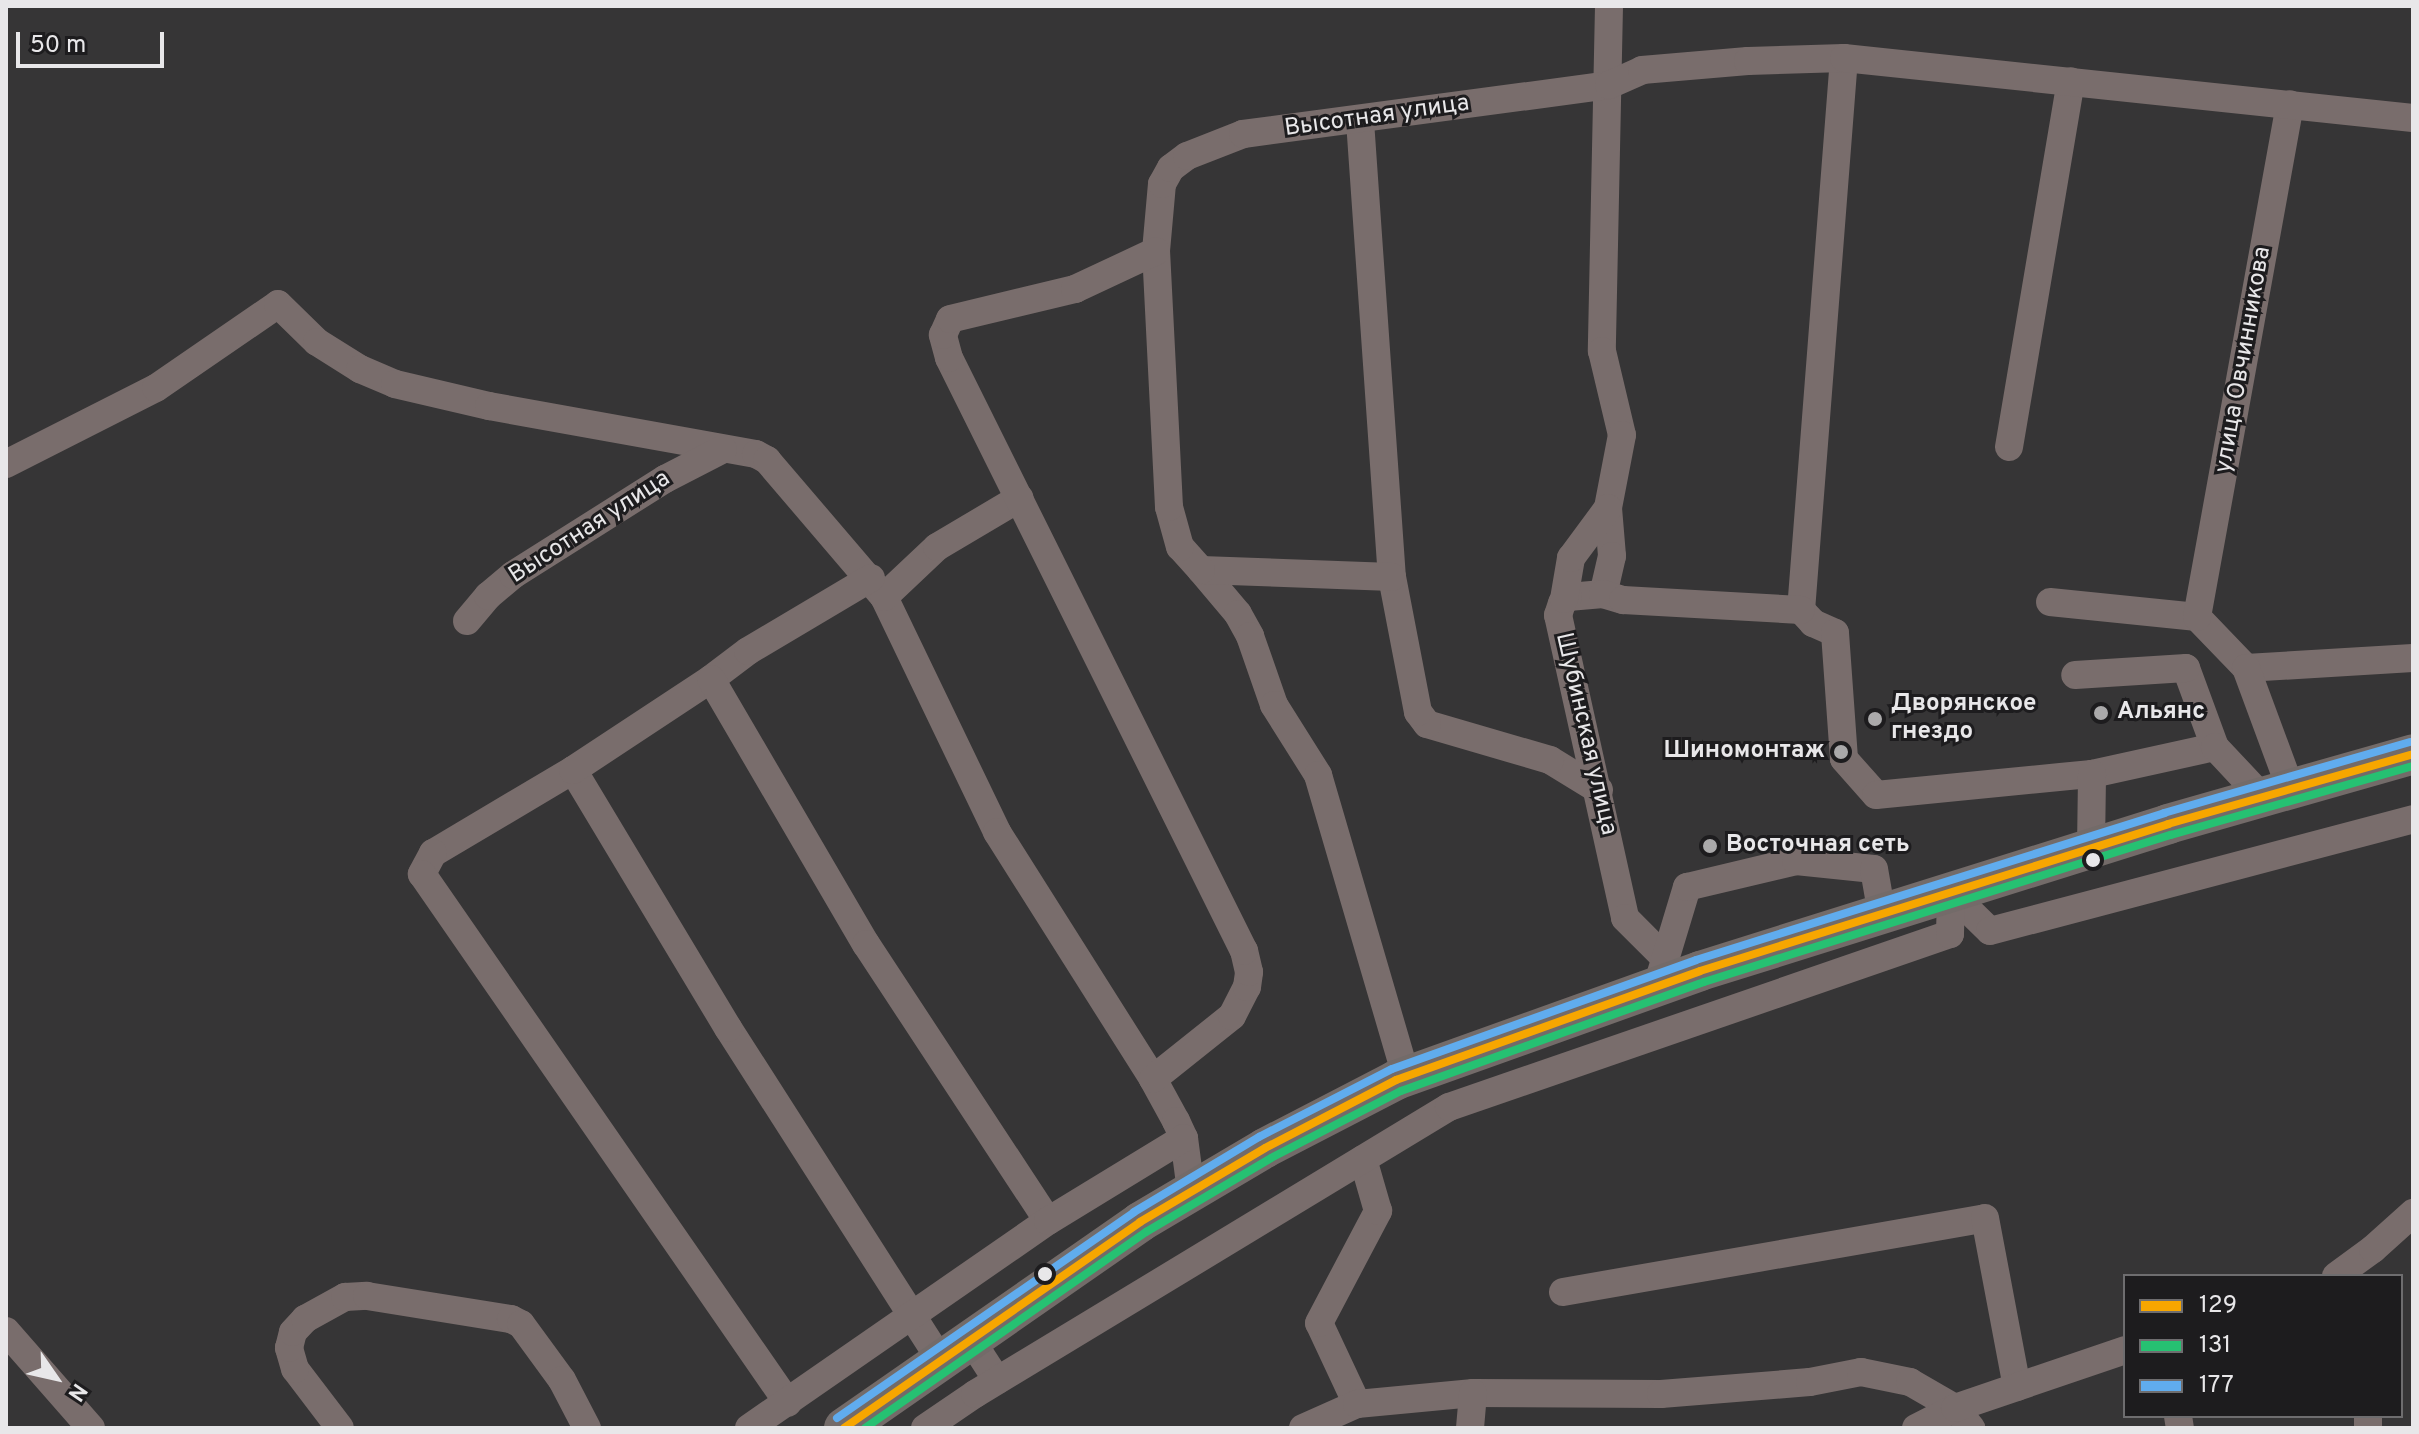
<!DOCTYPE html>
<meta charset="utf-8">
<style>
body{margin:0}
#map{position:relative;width:2419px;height:1434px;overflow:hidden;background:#363536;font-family:Overpass,sans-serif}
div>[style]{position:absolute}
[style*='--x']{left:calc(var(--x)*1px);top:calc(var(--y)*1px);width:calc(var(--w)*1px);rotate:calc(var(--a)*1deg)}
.minor>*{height:28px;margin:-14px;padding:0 14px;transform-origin:14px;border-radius:14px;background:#796d6c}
.highway>*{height:40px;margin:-20px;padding:0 20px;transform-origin:20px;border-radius:20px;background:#736b69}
.bus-1>*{height:8px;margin:-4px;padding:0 4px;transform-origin:4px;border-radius:4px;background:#f7a600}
.bus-2>*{height:8px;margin:-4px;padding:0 4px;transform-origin:4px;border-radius:4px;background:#26c172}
.bus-3>*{height:8px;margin:-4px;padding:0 4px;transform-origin:4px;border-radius:4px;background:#60acee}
.dots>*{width:22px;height:22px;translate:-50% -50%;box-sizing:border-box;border:4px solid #1d1c1e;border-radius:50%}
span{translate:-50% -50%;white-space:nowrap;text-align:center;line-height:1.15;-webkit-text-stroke:6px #1d1c1e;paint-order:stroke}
.street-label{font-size:24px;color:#e8e7e9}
.poi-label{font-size:24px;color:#e8e7e9;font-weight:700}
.left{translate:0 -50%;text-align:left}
.right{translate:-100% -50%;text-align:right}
.frame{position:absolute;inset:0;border:8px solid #e8e7e9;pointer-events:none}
.legend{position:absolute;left:2123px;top:1274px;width:280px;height:144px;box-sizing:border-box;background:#1d1c1e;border:2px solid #6e6d6f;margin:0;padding:10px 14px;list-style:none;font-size:24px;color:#e8e7e9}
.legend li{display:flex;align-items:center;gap:16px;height:40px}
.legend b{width:40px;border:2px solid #6e6d6f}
.north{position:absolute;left:16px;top:1338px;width:80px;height:80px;-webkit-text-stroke:6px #1d1c1e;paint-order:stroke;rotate:124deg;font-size:22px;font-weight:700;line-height:32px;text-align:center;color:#e8e7e9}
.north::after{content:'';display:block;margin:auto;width:28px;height:36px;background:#e8e7e9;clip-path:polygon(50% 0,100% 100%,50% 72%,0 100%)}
.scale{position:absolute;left:16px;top:32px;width:148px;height:36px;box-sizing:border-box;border:4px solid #e8e7e9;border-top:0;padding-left:10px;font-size:24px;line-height:28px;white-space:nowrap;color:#e8e7e9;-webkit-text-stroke:6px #1d1c1e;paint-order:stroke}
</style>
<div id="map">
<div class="minor">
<div style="--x:1609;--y:6;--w:345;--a:91.2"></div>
<div style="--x:1602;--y:351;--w:86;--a:76.6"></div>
<div style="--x:1622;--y:435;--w:74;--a:100.9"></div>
<div style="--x:1608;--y:508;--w:48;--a:85.2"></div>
<div style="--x:1612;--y:556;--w:39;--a:103"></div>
<div style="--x:1603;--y:594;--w:35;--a:175"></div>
<div style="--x:1568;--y:597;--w:8;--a:135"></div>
<div style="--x:1562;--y:603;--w:13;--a:108"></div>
<div style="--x:1558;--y:615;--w:310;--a:77.5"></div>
<div style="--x:1625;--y:918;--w:55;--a:45"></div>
<div style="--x:1844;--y:58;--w:554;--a:94.45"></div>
<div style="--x:1801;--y:610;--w:18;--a:47"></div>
<div style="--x:1813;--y:623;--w:24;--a:24"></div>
<div style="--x:1835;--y:633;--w:126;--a:85.9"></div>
<div style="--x:1844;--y:759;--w:48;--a:48.4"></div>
<div style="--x:1876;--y:795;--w:217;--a:-5.6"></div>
<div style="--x:2092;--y:774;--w:126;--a:-12.4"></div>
<div style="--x:2215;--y:747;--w:84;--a:-110.2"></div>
<div style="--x:2186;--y:668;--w:111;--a:176.4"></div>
<div style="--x:1360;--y:121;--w:457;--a:86"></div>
<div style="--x:2009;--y:447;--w:371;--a:-80.4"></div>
<div style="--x:6;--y:464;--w:168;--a:-26.9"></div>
<div style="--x:156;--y:388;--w:148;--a:-34.5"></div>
<div style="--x:278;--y:304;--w:54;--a:44.3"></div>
<div style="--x:317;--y:342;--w:51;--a:32.1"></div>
<div style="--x:360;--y:369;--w:38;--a:23"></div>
<div style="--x:395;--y:384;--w:97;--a:13.2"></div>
<div style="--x:489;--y:406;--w:271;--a:10.2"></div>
<div style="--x:756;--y:454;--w:13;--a:29"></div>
<div style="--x:767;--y:460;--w:180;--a:49.5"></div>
<div style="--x:884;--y:597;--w:261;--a:64.3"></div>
<div style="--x:997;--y:832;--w:292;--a:57.7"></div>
<div style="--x:1153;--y:1079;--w:48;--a:61.3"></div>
<div style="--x:1176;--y:1121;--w:19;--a:65"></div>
<div style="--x:1184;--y:1138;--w:53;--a:82.5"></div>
<div style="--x:1201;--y:570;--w:57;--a:49.9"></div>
<div style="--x:1238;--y:614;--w:25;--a:61"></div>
<div style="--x:1250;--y:636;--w:73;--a:70.8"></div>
<div style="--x:1274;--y:705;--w:83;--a:57.8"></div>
<div style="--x:1318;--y:775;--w:314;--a:73.7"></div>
<div style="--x:1603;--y:594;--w:21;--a:17"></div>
<div style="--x:1623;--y:600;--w:178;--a:3.2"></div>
<div style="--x:884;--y:597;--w:73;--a:-43.3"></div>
<div style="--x:937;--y:547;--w:96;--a:-30.6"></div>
<div style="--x:1564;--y:599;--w:42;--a:-80.3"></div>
<div style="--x:1571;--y:558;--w:62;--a:-53.5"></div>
<div style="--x:2050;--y:602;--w:148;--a:5.8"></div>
<div style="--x:2197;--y:617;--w:71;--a:46.1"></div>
<div style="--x:2246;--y:668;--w:167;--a:-3.4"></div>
<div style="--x:2197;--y:617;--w:521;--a:-79.72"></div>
<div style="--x:467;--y:621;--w:33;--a:-50"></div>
<div style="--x:488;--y:596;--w:33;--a:-40"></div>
<div style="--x:513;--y:575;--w:180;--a:-32.3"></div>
<div style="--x:665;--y:479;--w:65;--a:-27.3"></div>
<div style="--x:2246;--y:668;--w:127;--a:69.7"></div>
<div style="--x:711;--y:679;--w:46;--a:-37.1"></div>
<div style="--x:748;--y:651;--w:143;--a:-30.7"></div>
<div style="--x:2215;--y:747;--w:67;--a:46.8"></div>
<div style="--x:573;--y:770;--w:163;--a:149.3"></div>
<div style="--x:433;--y:853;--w:24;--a:118"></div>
<div style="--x:422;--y:874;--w:643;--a:55.32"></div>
<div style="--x:1599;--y:790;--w:57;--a:-148.5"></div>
<div style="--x:1550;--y:760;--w:128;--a:-163.7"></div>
<div style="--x:1427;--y:724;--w:15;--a:-127"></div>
<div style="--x:1418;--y:712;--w:137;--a:-100.9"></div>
<div style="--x:1392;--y:577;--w:191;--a:-177.9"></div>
<div style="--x:1201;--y:570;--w:31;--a:-132"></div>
<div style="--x:1180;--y:547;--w:41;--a:-105.4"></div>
<div style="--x:1169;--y:507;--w:256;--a:-92.9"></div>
<div style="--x:1156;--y:251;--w:67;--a:-84.9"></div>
<div style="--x:1162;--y:184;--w:18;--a:-61"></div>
<div style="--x:1171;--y:168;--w:20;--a:-37"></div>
<div style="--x:1187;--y:156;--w:60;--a:-21.4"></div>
<div style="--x:1243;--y:134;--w:369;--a:-7.6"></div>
<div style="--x:1609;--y:85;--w:36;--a:-24"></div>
<div style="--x:1642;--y:70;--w:106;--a:-4.9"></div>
<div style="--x:1748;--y:61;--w:96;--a:-1.8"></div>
<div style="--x:1844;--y:58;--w:572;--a:6.02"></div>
<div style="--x:2091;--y:848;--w:74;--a:-89.2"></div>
<div style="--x:1951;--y:893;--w:54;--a:44.3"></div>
<div style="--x:1990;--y:931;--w:438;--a:-14.8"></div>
<div style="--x:1661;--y:973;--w:90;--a:-73.2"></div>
<div style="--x:1687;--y:887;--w:112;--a:-13.4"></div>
<div style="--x:1796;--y:861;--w:78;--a:5.9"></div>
<div style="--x:1874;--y:869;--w:47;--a:80.1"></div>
<div style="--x:1153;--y:1079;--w:101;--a:-38.6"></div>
<div style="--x:1232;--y:1016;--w:33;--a:-63"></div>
<div style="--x:1247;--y:987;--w:15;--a:-82"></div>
<div style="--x:1249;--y:972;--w:22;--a:-103"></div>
<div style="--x:1244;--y:951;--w:662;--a:-116.45"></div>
<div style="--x:949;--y:358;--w:24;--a:-105"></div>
<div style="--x:943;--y:335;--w:17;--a:-66"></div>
<div style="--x:950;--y:319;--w:129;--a:-13.5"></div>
<div style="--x:1075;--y:289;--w:89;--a:-25.1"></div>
<div style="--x:2336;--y:1276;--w:46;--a:-36.1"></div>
<div style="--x:2373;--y:1249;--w:54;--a:-42"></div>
<div style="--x:1563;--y:1292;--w:428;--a:-9.9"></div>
<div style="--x:1985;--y:1218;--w:172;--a:79.3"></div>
<div style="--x:6;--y:1331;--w:129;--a:48.8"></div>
<div style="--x:971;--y:1340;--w:48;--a:57"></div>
<div style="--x:941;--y:1361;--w:395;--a:-122.6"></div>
<div style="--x:728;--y:1028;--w:301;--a:-121"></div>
<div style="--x:573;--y:770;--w:165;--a:-33.4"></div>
<div style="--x:711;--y:679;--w:307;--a:59.7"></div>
<div style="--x:866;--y:944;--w:331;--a:56.7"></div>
<div style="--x:1357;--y:1404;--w:89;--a:-115.1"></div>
<div style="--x:1319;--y:1323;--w:127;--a:-62.2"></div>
<div style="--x:1378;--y:1211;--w:54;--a:-106.1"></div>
<div style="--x:2178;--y:1416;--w:12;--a:81"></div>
<div style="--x:340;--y:1428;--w:74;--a:-127.3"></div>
<div style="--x:295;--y:1369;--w:22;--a:-106"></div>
<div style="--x:289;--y:1348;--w:16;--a:-76"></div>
<div style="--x:293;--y:1332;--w:18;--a:-47"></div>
<div style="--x:305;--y:1319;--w:46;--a:-28.8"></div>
<div style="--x:345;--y:1297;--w:22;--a:-3"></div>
<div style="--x:367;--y:1296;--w:146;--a:9.1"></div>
<div style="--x:511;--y:1319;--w:11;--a:27"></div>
<div style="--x:521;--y:1324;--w:69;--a:53.8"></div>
<div style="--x:562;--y:1380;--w:54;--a:62.5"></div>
<div style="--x:749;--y:1428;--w:364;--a:-34.7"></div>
<div style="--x:1048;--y:1221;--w:159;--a:-31.4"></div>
<div style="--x:925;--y:1428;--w:60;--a:-34.2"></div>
<div style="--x:975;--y:1394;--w:554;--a:-31.19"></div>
<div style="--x:1449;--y:1107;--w:530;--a:-19.05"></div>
<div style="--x:1950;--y:934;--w:41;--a:-88.6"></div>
<div style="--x:1303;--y:1428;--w:59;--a:-24"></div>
<div style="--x:1357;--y:1404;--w:117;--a:-5.4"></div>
<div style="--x:1473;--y:1393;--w:188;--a:0.3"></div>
<div style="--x:1661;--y:1394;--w:149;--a:-4.6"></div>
<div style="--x:1810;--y:1382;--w:52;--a:-11.1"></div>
<div style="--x:1861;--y:1372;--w:50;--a:11.5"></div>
<div style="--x:1910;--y:1382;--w:52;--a:30"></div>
<div style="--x:1955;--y:1408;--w:26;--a:51"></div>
<div style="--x:1470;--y:1428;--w:35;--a:-85"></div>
<div style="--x:1916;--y:1428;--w:44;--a:-27.1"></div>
<div style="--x:1955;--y:1408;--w:180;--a:-18.8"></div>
<div style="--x:2368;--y:1428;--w:12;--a:-90"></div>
</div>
<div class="highway">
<div style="--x:844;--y:1428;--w:361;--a:-34.8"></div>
<div style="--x:1140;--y:1222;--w:145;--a:-30.6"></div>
<div style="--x:1265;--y:1148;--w:148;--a:-27.4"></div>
<div style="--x:1396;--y:1080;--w:323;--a:-19.7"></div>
<div style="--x:1700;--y:971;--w:491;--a:-17.4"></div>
<div style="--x:2168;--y:824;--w:255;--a:-15.9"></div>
</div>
<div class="bus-1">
<div style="--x:844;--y:1428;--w:361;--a:-34.8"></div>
<div style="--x:1140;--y:1222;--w:145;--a:-30.6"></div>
<div style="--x:1265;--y:1148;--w:148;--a:-27.4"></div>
<div style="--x:1396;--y:1080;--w:323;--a:-19.7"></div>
<div style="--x:1700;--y:971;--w:491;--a:-17.4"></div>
<div style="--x:2168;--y:824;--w:255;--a:-15.9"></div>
</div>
<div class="bus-2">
<div style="--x:865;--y:1428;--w:343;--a:-34.9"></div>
<div style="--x:1146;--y:1232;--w:145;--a:-30.6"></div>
<div style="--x:1271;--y:1158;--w:146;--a:-27.3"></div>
<div style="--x:1401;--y:1091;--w:322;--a:-19.8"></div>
<div style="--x:1704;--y:982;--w:490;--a:-17.5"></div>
<div style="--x:2171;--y:835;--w:252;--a:-15.9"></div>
</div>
<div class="bus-3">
<div style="--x:837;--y:1418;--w:361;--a:-34.7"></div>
<div style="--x:1134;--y:1212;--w:146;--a:-31"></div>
<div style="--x:1259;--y:1137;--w:149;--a:-27.1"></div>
<div style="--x:1392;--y:1069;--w:323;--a:-19.7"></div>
<div style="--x:1696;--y:960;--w:491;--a:-17.4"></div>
<div style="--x:2164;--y:813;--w:256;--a:-16.1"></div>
</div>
<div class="dots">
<div style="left:2101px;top:713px;background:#aaa9aa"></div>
<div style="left:1875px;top:719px;background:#aaa9aa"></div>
<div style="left:1841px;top:752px;background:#aaa9aa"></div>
<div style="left:1710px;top:846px;background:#aaa9aa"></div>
<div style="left:2093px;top:860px;background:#e8e7e9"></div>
<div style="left:1045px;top:1274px;background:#e8e7e9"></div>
</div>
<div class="street-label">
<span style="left:1377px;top:117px;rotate:-8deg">Высотная улица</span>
<span style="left:2244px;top:360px;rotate:-80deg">улица Овчинникова</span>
<span style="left:590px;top:528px;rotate:-33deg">Высотная улица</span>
<span style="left:1585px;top:734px;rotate:77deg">Шубинская улица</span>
</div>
<div class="poi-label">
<span class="left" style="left:1891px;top:719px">Дворянское<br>гнездо</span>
<span class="left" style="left:2117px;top:713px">Альянс</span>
<span class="right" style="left:1825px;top:752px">Шиномонтаж</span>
<span class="left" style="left:1726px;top:846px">Восточная сеть</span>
</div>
<div class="frame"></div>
<ul class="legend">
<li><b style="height:10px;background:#f7a600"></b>129</li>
<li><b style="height:10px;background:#26c172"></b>131</li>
<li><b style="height:10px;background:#60acee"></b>177</li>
</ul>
<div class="north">N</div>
<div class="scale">50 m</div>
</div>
